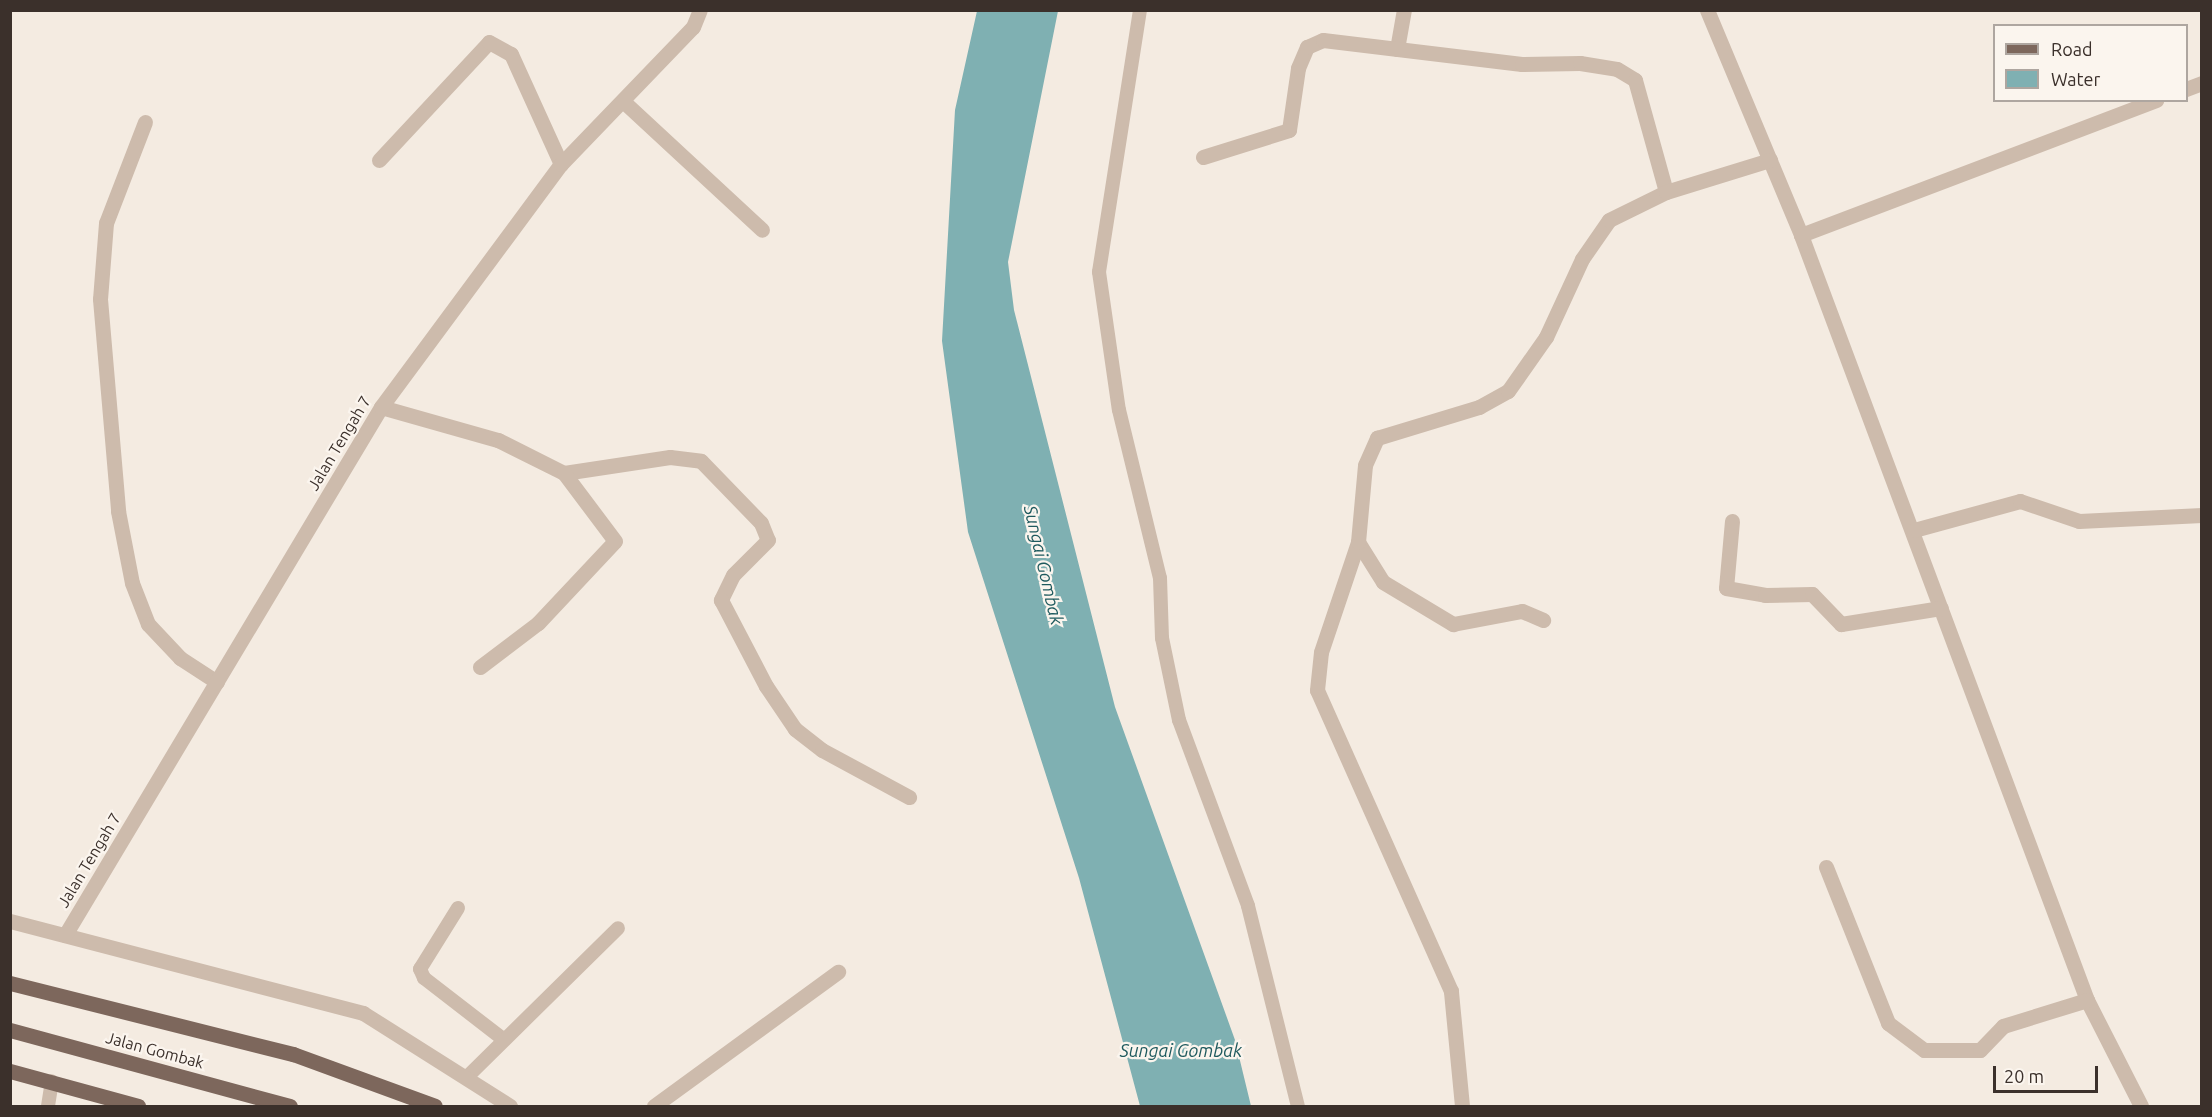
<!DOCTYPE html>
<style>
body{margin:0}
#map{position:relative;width:2212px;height:1117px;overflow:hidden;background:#f4ebe1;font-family:Ubuntu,sans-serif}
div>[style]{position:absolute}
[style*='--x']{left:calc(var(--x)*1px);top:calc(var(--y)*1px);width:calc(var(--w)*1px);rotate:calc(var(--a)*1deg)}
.water>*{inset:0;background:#7fb0b2}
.service>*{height:14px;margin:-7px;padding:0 7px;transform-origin:7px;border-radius:7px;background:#cdbbac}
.minor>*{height:15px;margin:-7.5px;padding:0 7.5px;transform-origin:7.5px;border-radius:7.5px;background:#cdbbac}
.primary>*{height:15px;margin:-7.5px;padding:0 7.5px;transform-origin:7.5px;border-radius:7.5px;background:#7d675c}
span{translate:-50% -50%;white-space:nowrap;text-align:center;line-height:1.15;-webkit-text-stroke:4.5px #fbf5ee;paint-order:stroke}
.street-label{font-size:16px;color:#3b302b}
.water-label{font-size:18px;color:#1f5a5e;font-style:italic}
.frame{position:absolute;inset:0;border:12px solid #3b302b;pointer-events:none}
.legend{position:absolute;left:1993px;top:24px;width:195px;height:78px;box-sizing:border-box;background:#fbf5ee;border:2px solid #aea6a0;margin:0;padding:8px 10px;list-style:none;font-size:18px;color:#3b302b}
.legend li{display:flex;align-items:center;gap:12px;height:30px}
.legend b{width:30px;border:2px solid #aea6a0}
.scale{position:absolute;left:1993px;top:1066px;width:105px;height:27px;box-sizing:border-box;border:3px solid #3b302b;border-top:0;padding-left:8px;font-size:18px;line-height:21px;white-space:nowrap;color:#3b302b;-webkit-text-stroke:4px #fbf5ee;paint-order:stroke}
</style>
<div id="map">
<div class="water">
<div style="clip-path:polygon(977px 11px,1058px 11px,1008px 262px,1014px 310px,1115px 707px,1235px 1040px,1251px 1106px,1140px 1106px,1079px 878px,968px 532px,942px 341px,955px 110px)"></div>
</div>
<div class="service">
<div style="--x:1140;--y:10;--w:265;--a:98.9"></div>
<div style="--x:1099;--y:272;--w:139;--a:81.8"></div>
<div style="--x:1119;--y:410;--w:173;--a:76.3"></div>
<div style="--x:1160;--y:578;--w:60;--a:88.1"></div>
<div style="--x:1162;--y:638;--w:84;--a:78.3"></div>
<div style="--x:1179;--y:720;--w:198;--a:69.6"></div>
<div style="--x:1248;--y:906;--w:206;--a:76"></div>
<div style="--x:458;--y:908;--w:72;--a:121.9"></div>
<div style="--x:420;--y:969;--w:10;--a:66"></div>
<div style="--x:424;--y:978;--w:100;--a:37.7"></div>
<div style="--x:467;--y:1077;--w:212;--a:-44.6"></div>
<div style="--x:48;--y:1106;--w:25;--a:-81"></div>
</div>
<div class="minor">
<div style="--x:1707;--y:10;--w:244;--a:67.3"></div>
<div style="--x:1801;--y:235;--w:817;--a:69.5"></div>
<div style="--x:2087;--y:1000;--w:119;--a:63"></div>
<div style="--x:1397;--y:49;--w:40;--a:-80"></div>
<div style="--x:2186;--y:89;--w:17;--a:-21"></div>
<div style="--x:624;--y:102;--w:188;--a:42.8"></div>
<div style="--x:145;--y:122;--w:108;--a:111.1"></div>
<div style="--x:106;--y:223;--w:76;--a:94.5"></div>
<div style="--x:100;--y:299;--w:213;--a:85.1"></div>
<div style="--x:118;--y:511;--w:73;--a:79"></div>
<div style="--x:132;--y:583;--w:44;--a:68.7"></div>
<div style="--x:148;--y:624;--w:47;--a:46.7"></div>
<div style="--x:180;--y:658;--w:44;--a:33"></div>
<div style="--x:1203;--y:157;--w:90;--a:-17.4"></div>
<div style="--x:1289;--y:130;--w:63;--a:-81.7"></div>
<div style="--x:1298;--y:68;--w:23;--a:-67"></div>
<div style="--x:1307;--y:47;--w:17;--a:-24"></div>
<div style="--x:1323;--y:40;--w:200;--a:6.9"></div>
<div style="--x:1522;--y:64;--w:58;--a:-1"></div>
<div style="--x:1580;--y:63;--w:37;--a:9"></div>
<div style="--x:1617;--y:69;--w:21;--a:31"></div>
<div style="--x:1635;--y:80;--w:116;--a:74.5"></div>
<div style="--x:379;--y:160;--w:161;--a:-47"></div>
<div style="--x:489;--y:42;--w:25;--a:29"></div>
<div style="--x:511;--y:54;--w:121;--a:65.6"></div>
<div style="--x:1801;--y:235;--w:380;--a:-20.8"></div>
<div style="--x:381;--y:407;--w:122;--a:15.8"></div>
<div style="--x:498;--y:440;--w:74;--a:26.6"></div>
<div style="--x:564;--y:473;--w:107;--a:-8.6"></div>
<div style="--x:670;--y:457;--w:31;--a:7"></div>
<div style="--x:701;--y:461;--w:86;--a:45.9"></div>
<div style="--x:761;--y:523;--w:18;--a:68"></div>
<div style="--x:768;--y:540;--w:49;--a:135"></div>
<div style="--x:733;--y:575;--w:28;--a:116"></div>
<div style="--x:721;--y:600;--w:97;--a:62.4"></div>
<div style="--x:766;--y:686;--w:52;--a:56"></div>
<div style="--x:795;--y:729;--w:34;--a:38"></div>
<div style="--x:822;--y:750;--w:99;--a:28.4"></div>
<div style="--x:1732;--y:521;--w:67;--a:95.1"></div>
<div style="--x:1726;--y:588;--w:40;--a:10"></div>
<div style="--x:1765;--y:595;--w:47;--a:-1.2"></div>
<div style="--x:1812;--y:594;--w:42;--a:46"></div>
<div style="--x:1841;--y:624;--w:101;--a:-9.1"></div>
<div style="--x:1914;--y:530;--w:110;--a:-15.3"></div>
<div style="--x:2020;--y:501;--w:62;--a:18.7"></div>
<div style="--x:2079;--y:521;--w:123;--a:-2.8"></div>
<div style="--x:1358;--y:542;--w:47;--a:58"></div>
<div style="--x:1383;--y:582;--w:82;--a:31"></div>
<div style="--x:1453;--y:624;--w:70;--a:-10.7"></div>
<div style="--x:1522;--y:611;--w:23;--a:23"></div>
<div style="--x:480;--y:667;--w:73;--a:-37.2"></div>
<div style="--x:538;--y:623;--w:112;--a:-46.8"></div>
<div style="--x:615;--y:541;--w:85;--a:-126.9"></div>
<div style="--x:1826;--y:867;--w:168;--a:68.3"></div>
<div style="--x:1888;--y:1023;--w:45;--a:36.9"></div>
<div style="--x:1924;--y:1050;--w:56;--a:0"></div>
<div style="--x:1980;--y:1050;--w:33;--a:-46"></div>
<div style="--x:2003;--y:1026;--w:88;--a:-17.2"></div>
<div style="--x:10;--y:921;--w:365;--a:14.6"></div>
<div style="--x:363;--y:1013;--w:174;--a:32.3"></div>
<div style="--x:65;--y:935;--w:615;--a:-59.1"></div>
<div style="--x:381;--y:407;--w:302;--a:-53.5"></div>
<div style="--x:561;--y:164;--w:190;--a:-46.1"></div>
<div style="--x:693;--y:27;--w:18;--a:-68"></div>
<div style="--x:654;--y:1106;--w:228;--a:-36.1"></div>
<div style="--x:1462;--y:1106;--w:116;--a:-95.5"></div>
<div style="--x:1451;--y:991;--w:329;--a:-114"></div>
<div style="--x:1317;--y:690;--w:38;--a:-84"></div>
<div style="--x:1321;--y:652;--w:116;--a:-71.4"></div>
<div style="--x:1358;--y:542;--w:77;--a:-84.8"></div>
<div style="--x:1365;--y:465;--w:30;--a:-66"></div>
<div style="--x:1377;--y:438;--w:107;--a:-16.9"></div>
<div style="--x:1479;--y:407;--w:33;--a:-29"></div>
<div style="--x:1508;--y:391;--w:66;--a:-54.9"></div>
<div style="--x:1546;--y:337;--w:86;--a:-65.2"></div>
<div style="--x:1582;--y:259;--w:47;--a:-55.3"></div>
<div style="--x:1609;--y:220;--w:64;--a:-26.2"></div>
<div style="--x:1666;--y:192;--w:109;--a:-17.1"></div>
</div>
<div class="primary">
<div style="--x:10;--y:983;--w:292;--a:14.1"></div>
<div style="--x:293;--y:1054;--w:151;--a:20.1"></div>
<div style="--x:10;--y:1030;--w:290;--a:15.2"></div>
<div style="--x:10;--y:1071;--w:133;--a:15.3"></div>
</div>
<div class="street-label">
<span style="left:339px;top:443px;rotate:-59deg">Jalan Tengah 7</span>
<span style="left:89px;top:860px;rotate:-59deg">Jalan Tengah 7</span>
<span style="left:155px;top:1050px;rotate:15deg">Jalan Gombak</span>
</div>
<div class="water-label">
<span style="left:1044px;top:565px;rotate:77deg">Sungai Gombak</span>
<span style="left:1181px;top:1050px">Sungai Gombak</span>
</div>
<div class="frame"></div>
<ul class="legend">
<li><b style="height:8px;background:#7d675c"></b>Road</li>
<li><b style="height:16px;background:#7fb0b2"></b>Water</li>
</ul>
<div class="scale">20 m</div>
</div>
